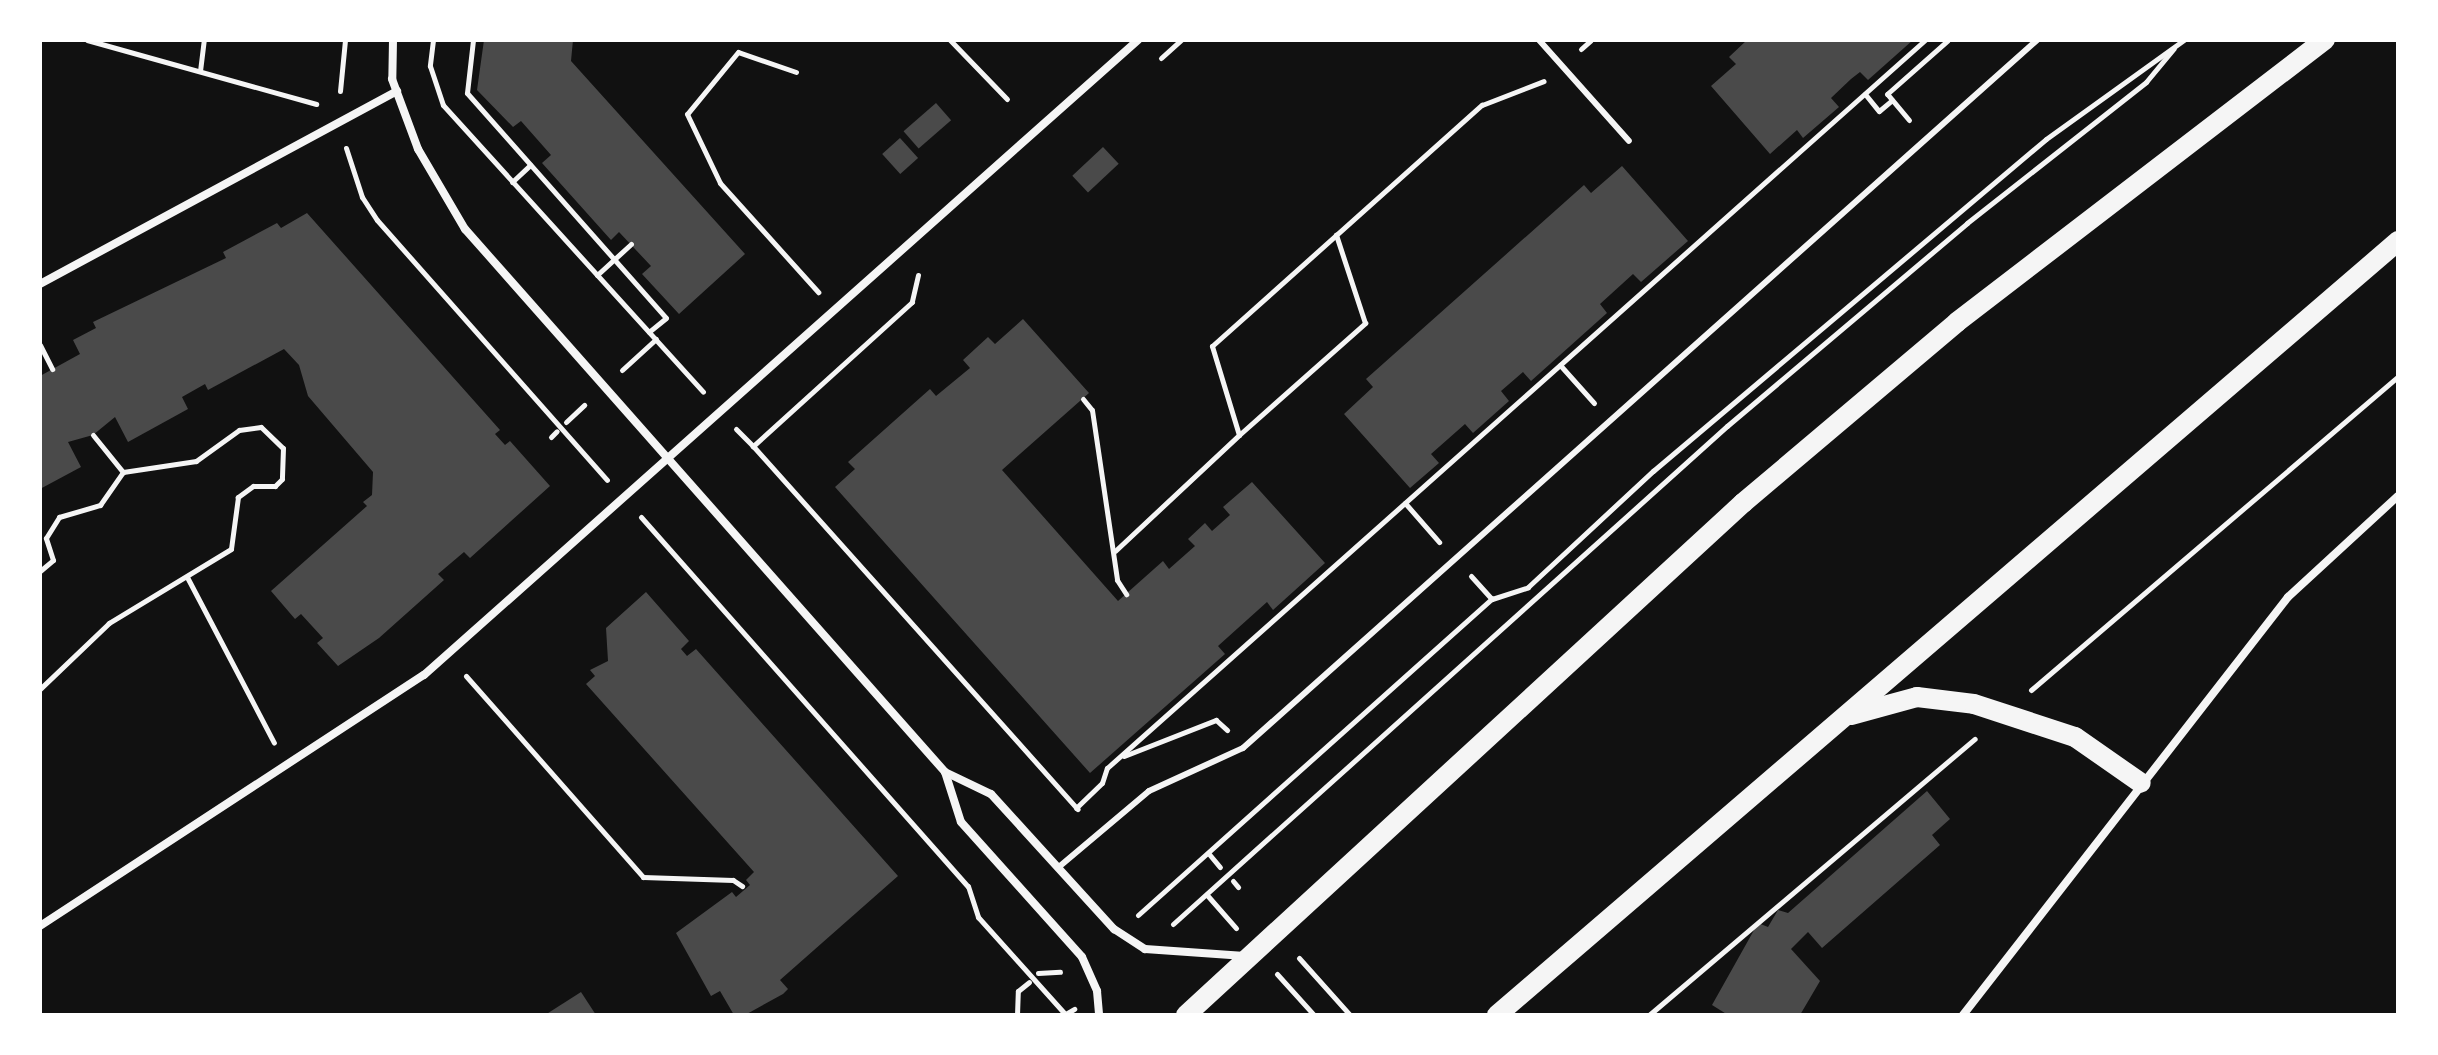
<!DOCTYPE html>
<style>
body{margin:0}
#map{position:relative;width:2438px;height:1055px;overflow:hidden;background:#111;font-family:Signika,sans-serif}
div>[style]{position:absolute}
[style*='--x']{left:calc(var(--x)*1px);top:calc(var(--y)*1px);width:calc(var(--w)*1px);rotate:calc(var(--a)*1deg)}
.building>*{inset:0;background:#4a4a4a;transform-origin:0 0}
.path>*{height:5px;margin:-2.5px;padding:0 2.5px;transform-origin:2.5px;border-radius:2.5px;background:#f5f5f5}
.service>*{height:6px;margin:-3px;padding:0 3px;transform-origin:3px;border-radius:3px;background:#f5f5f5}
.minor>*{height:8px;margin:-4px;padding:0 4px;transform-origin:4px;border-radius:4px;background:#f5f5f5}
.primary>*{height:20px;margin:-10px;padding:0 10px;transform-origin:10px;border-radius:10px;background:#f5f5f5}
span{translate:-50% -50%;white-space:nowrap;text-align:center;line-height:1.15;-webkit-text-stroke:7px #fff;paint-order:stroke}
.frame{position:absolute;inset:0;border:42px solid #fff;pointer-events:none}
</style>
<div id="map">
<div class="building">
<div style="clip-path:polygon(484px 40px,573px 40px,571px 61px,745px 254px,679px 314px,642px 274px,651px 266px,619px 232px,611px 240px,542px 163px,551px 155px,521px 121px,513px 127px,477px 90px)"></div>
<div style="clip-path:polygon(1747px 40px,1913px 40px,1868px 80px,1860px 72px,1851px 79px,1831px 98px,1839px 107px,1803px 138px,1797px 130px,1770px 154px,1711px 86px,1736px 64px,1729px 57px)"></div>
<div style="left:936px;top:103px;width:23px;height:43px;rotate:49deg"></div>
<div style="left:900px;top:138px;width:27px;height:24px;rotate:48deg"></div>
<div style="left:1103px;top:147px;width:23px;height:42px;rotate:47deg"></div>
<div style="clip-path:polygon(1622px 166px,1688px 241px,1641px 282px,1633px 274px,1600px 304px,1607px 313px,1531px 381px,1523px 372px,1501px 391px,1509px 401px,1473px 433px,1465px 424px,1431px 454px,1439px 463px,1410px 488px,1344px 414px,1373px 387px,1366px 379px,1584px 185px,1591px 193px)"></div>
<div style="clip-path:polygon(307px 213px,500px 430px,495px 434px,505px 445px,510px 441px,550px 486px,470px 558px,464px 552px,438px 574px,444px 580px,379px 638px,338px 666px,317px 643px,323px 638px,301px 614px,295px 619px,271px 591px,367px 506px,363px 502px,372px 495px,373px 472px,308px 396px,299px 365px,284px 349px,208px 390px,205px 384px,182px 397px,188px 409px,128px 442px,115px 417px,93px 435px,68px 442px,81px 467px,40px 489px,40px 376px,80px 354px,73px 340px,96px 328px,93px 322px,226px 258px,223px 252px,277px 223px,281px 228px)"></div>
<div style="clip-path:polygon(1023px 319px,1089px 393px,1002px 470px,1118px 601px,1163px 561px,1169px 569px,1195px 546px,1188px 539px,1205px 523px,1212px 531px,1230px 515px,1223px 507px,1252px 482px,1325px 563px,1273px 610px,1267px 602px,1218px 646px,1225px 654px,1090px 773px,835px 487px,855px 469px,848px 462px,930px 389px,936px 396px,970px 368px,963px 360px,988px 337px,995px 344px)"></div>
<div style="clip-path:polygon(646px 592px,689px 641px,681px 649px,687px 656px,696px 649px,898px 876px,780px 980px,788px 989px,783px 994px,745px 1015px,734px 1015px,720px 991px,711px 996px,676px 933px,732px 892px,736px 897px,750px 885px,746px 880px,754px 872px,586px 684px,595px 676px,590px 670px,608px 661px,606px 628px)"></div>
<div style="clip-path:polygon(1927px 791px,1950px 819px,1932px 835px,1940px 845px,1822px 948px,1808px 932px,1791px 949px,1820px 981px,1800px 1015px,1728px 1015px,1712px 1005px,1758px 923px,1768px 927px,1778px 910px,1788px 913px)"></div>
<div style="clip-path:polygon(581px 992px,596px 1015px,545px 1015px)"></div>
</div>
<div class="path">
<div style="--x:87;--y:40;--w:238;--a:15.6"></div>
<div style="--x:433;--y:40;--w:26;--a:97"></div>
<div style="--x:430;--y:66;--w:41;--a:71.6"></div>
<div style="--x:443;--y:105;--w:387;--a:47.8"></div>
<div style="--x:473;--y:40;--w:53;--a:96.5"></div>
<div style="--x:467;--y:93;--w:300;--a:48.5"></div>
<div style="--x:666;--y:318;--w:22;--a:141"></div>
<div style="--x:950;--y:40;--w:82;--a:46"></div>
<div style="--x:1581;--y:49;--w:13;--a:-42"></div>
<div style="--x:1161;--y:58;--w:27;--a:-42"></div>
<div style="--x:200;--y:71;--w:31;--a:-83"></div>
<div style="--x:796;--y:72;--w:61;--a:-161"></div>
<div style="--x:738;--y:52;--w:80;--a:129.4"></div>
<div style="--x:687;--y:114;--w:76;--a:64.4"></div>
<div style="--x:720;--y:183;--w:147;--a:48"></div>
<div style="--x:340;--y:91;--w:51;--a:-84.4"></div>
<div style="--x:1865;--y:94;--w:22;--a:51"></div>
<div style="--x:1879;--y:111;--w:17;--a:-40"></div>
<div style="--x:1909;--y:120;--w:34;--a:-130"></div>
<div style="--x:1887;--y:94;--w:81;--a:-41.5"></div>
<div style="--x:346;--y:148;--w:52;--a:71.9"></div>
<div style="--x:362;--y:197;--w:27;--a:57"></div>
<div style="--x:377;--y:220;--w:347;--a:48.5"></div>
<div style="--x:512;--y:182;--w:25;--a:-43"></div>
<div style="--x:597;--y:275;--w:46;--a:-42.4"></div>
<div style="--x:918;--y:275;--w:28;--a:103"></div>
<div style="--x:912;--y:302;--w:215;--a:137.8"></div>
<div style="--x:753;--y:446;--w:487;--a:48.2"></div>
<div style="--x:40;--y:345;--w:27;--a:63"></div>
<div style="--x:1560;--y:365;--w:51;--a:48.2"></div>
<div style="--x:622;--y:370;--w:46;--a:-42.4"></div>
<div style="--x:1083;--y:399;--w:14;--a:51"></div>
<div style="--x:1092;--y:410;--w:172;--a:81.6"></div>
<div style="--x:1117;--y:580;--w:17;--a:57"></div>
<div style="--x:566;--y:422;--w:25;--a:-43"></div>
<div style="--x:736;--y:429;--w:24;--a:45"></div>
<div style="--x:93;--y:435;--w:48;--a:51"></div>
<div style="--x:1239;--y:435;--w:169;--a:-41.6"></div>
<div style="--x:1365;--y:323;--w:93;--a:-108.2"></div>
<div style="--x:551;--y:437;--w:8;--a:-45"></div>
<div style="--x:1405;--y:503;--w:52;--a:48.9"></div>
<div style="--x:641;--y:517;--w:493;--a:48.5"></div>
<div style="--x:968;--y:886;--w:33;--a:72"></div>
<div style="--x:978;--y:917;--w:130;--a:48.1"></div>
<div style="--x:1115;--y:551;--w:170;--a:-43.1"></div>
<div style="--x:1239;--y:435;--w:93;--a:-106.9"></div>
<div style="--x:1212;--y:346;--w:362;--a:-41.8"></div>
<div style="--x:1482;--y:105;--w:66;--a:-21.2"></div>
<div style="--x:40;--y:571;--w:17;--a:-40"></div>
<div style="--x:53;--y:560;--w:23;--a:-108"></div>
<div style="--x:46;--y:538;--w:25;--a:-58"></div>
<div style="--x:59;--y:517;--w:43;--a:-16.3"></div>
<div style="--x:100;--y:505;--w:40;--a:-55.1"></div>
<div style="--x:123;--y:472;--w:74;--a:-8.6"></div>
<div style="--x:196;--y:461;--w:53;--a:-35.8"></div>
<div style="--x:239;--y:430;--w:22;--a:-8"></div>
<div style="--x:261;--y:427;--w:30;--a:44"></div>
<div style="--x:283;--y:448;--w:31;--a:92"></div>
<div style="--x:282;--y:479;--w:10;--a:135"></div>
<div style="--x:275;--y:486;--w:22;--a:180"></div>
<div style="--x:253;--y:486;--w:19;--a:144"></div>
<div style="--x:238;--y:497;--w:52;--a:97.7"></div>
<div style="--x:231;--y:549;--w:143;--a:148.8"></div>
<div style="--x:109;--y:623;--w:95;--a:136.3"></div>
<div style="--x:1471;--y:576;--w:31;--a:48"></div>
<div style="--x:187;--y:577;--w:187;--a:62.3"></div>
<div style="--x:466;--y:676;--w:268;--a:48.6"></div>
<div style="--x:643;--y:877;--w:90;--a:1.9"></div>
<div style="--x:733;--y:880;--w:11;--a:34"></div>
<div style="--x:2031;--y:690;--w:482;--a:-40.5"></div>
<div style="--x:1124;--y:756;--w:99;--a:-21.4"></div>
<div style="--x:1216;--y:720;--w:15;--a:42"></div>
<div style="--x:1076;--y:808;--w:36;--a:-44"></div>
<div style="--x:1102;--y:783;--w:16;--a:-72"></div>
<div style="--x:1107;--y:768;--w:1095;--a:-41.67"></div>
<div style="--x:1209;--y:854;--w:17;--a:50"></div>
<div style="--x:1233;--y:881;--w:8;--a:50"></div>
<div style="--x:1207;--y:895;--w:44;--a:48.7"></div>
<div style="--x:1138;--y:915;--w:475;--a:-41.8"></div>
<div style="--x:1492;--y:599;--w:38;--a:-18"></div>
<div style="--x:1528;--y:587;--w:171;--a:-42.9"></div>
<div style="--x:1653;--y:471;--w:514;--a:-40.19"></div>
<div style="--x:2046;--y:139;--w:170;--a:-35.7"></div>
<div style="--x:1173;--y:924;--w:745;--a:-41.95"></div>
<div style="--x:1727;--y:426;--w:314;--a:-40.2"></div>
<div style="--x:1967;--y:223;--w:228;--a:-38.2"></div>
<div style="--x:2146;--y:82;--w:44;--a:-50.5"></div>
<div style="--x:1299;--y:958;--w:76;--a:48.2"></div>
<div style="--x:1038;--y:973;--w:22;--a:-3"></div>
<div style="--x:1277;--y:974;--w:55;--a:47.9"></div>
<div style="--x:1017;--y:1015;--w:24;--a:-88"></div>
<div style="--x:1018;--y:991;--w:14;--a:-39"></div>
<div style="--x:1064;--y:1015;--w:12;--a:-31"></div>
<div style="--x:1649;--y:1015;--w:427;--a:-40.3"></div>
</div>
<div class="service">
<div style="--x:1539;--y:40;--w:135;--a:48.3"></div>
<div style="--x:1060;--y:866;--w:116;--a:-40.1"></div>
<div style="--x:1149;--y:791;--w:103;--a:-24.6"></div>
<div style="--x:1243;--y:748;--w:1064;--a:-41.72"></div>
</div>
<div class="minor">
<div style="--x:393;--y:40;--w:39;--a:91"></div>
<div style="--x:392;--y:79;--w:75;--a:69.6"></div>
<div style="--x:418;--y:149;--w:93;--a:59.6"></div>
<div style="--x:465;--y:229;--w:725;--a:48.52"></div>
<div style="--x:945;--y:772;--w:51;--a:25.6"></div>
<div style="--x:991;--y:794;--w:183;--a:47.7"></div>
<div style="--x:1114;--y:929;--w:37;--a:33"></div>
<div style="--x:1145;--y:949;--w:100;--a:4"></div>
<div style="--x:40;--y:284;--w:406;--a:-28.4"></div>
<div style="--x:945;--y:772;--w:52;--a:72.3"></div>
<div style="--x:961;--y:822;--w:181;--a:48.1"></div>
<div style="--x:1082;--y:957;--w:37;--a:66"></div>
<div style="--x:1097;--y:991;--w:24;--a:85"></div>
<div style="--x:40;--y:926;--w:459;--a:-33.2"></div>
<div style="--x:424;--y:675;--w:956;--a:-41.65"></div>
<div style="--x:1963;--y:1015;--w:529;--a:-52.13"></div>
<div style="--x:2288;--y:597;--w:149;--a:-42.6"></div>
</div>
<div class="primary">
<div style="--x:1851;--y:715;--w:68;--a:-15.3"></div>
<div style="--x:1917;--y:697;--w:57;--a:7"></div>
<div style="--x:1974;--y:704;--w:106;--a:18.1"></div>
<div style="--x:2075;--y:737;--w:80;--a:34.9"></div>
<div style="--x:1186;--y:1015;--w:757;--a:-42.59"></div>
<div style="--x:1743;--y:503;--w:280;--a:-40.2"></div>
<div style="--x:1957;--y:322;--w:464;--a:-37.5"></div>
<div style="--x:1497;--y:1015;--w:1188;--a:-40.66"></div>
</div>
<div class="frame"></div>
</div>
